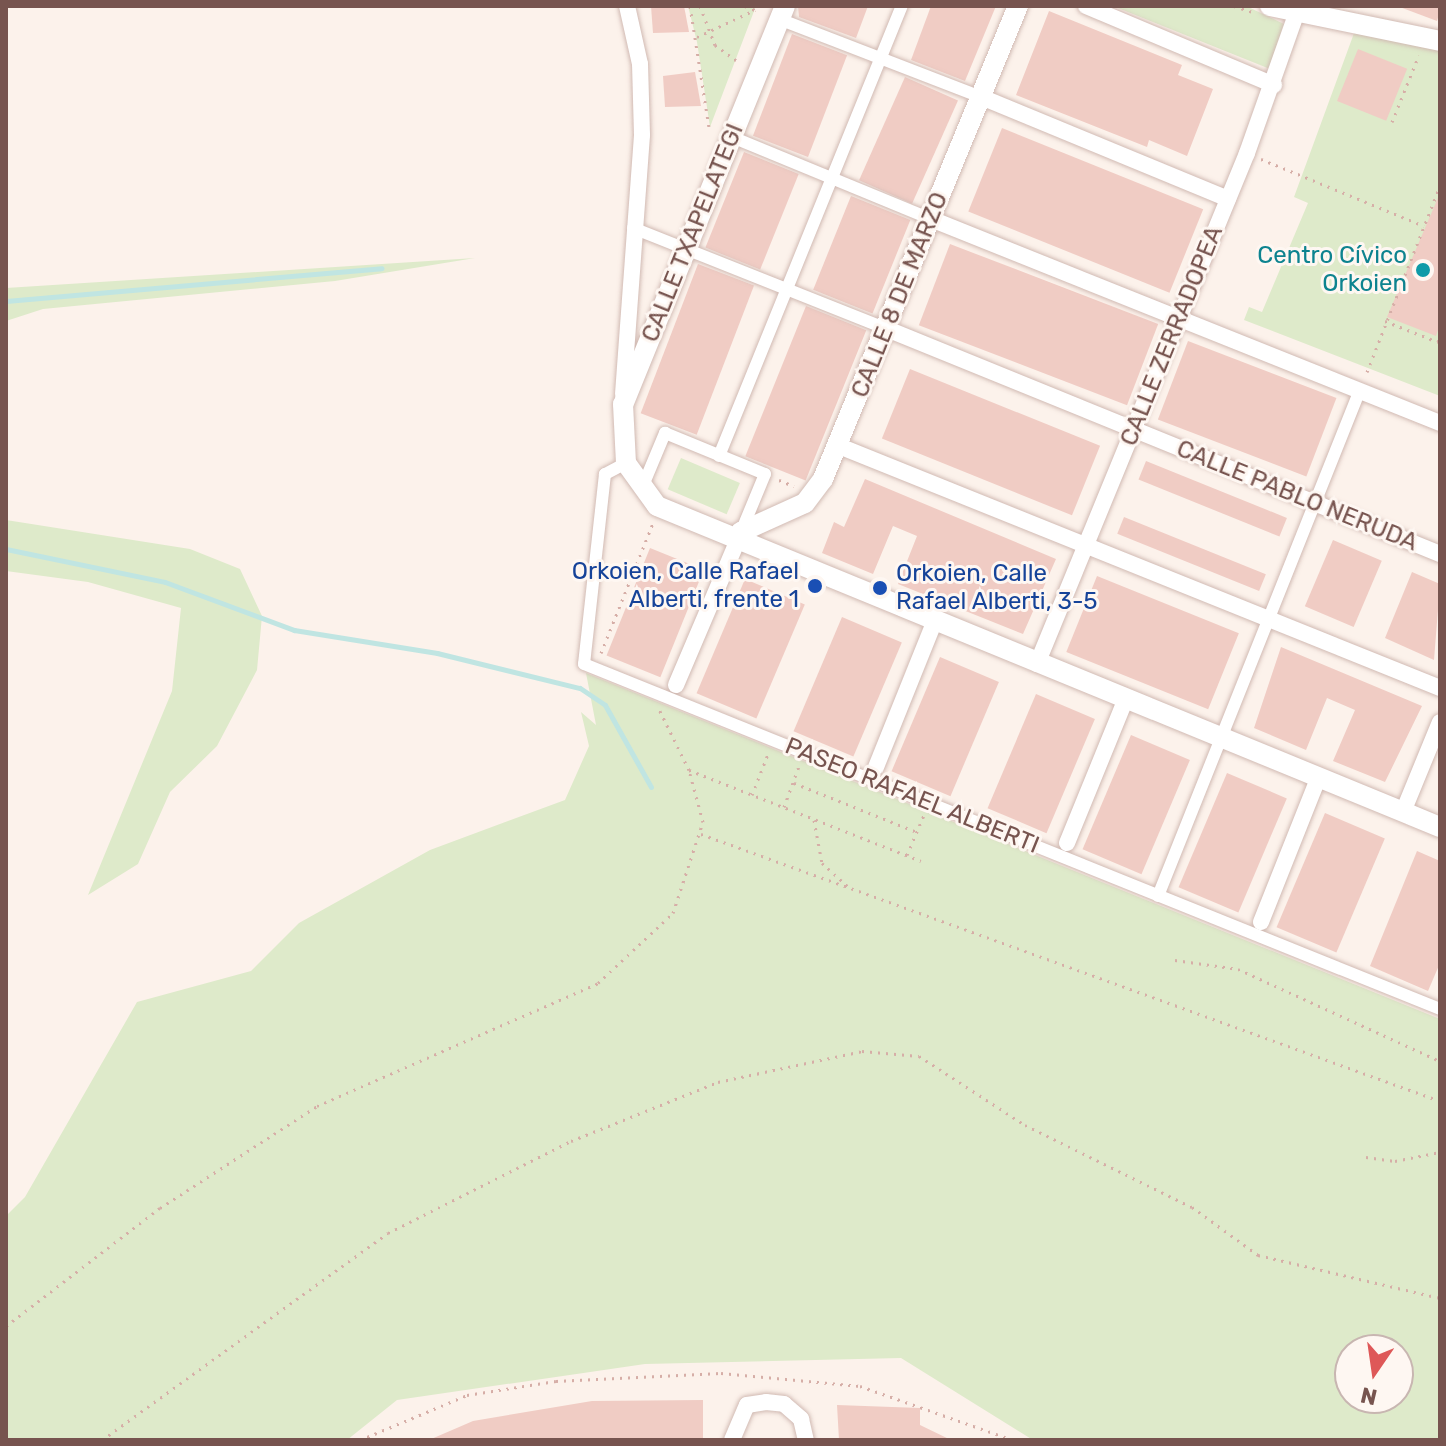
<!DOCTYPE html>
<meta charset="utf-8">
<style>
body{margin:0}
#map{position:relative;width:1446px;height:1446px;overflow:hidden;background:#fcf2eb;font-family:Rubik,sans-serif}
div>[style]{position:absolute}
[style*='--x']{left:calc(var(--x)*1px);top:calc(var(--y)*1px);width:calc(var(--w)*1px);rotate:calc(var(--a)*1deg)}
.green>*{inset:0;background:#deeaca;transform-origin:0 0}
.stream>*{height:5px;margin:-2.5px;padding:0 2.5px;transform-origin:2.5px;border-radius:2.5px;background:#c0e5e2}
.building>*{inset:0;background:#f0ccc4;transform-origin:0 0}
.path>*{height:3px;margin-top:-1.5px;transform-origin:0;background:repeating-linear-gradient(90deg,#d6aea7 0 2px,transparent 0 8px)}
.roads{filter:drop-shadow(0 0 2px #d1bab3) drop-shadow(0 0 2px #d1bab3)}
.pedestrian>*{height:12px;margin:-6px;padding:0 6px;transform-origin:6px;border-radius:6px;background:#fff}
.minor>*{height:16px;margin:-8px;padding:0 8px;transform-origin:8px;border-radius:8px;background:#fff}
.tertiary>*{height:20px;margin:-10px;padding:0 10px;transform-origin:10px;border-radius:10px;background:#fff}
.dots>*{width:22px;height:22px;translate:-50% -50%;box-sizing:border-box;border:4px solid #fef7f2;border-radius:50%}
span{translate:-50% -50%;white-space:nowrap;text-align:center;line-height:1.15;-webkit-text-stroke:6px #fef7f2;paint-order:stroke}
.street-label{font-size:24px;color:#77544f}
.culture-label{font-size:24px;color:#0d838f}
.right{translate:-100% -50%;text-align:right}
.transit-label{font-size:24px;color:#164399}
.left{translate:0 -50%;text-align:left}
.frame{position:absolute;inset:0;border:8px solid #77544f;pointer-events:none}
.north{position:absolute;left:1334px;top:1334px;width:80px;height:80px;box-sizing:border-box;background:#fef7f2;border:2px solid #c8b6b1;border-radius:50%;rotate:193deg;font-size:22px;font-weight:700;line-height:32px;text-align:center;color:#77544f}
.north::after{content:'';display:block;margin:auto;width:28px;height:36px;background:#de5858;clip-path:polygon(50% 0,100% 100%,50% 72%,0 100%)}
</style>
<div id="map">
<div class="green">
<div style="clip-path:polygon(688px 6px,756px 6px,710px 127px,697px 42px)"></div>
<div style="clip-path:polygon(1113px 6px,1246px 6px,1284px 24px,1270px 69px)"></div>
<div style="clip-path:polygon(1357px 25px,1440px 41px,1440px 396px,1244px 320px,1249px 307px,1262px 312px,1308px 203px,1294px 197px)"></div>
<div style="clip-path:polygon(475px 258px,335px 281px,43px 309px,6px 321px,6px 288px)"></div>
<div style="left:681px;top:458px;width:64px;height:34px;rotate:23deg"></div>
<div style="clip-path:polygon(6px 520px,190px 549px,240px 569px,262px 616px,257px 670px,217px 746px,170px 792px,138px 864px,88px 895px,172px 691px,181px 608px,88px 582px,6px 571px)"></div>
<div style="clip-path:polygon(evenodd,586px 673px,1440px 1019px,1440px 1440px,1033px 1440px,901px 1358px,645px 1364px,397px 1400px,347px 1440px,6px 1440px,6px 1216px,25px 1197px,137px 1002px,251px 971px,299px 923px,430px 850px,565px 800px,589px 746px,581px 712px,596px 725px,586px 673px,1350px 1350px,1398px 1350px,1398px 1398px,1350px 1398px,1350px 1350px)"></div>
</div>
<div class="stream">
<div style="--x:6;--y:301;--w:377;--a:-5"></div>
<div style="--x:6;--y:549;--w:162;--a:11.7"></div>
<div style="--x:165;--y:582;--w:138;--a:20.4"></div>
<div style="--x:294;--y:630;--w:145;--a:9.1"></div>
<div style="--x:437;--y:653;--w:147;--a:13.8"></div>
<div style="--x:580;--y:688;--w:30;--a:34"></div>
<div style="--x:605;--y:705;--w:94;--a:60.7"></div>
</div>
<div class="building">
<div style="clip-path:polygon(651px 6px,684px 6px,689px 32px,653px 33px)"></div>
<div style="clip-path:polygon(798px 6px,868px 6px,856px 38px,799px 17px)"></div>
<div style="clip-path:polygon(931px 6px,996px 6px,965px 81px,911px 60px)"></div>
<div style="clip-path:polygon(1397px 6px,1440px 6px,1440px 11px,1437px 21px)"></div>
<div style="clip-path:polygon(1049px 11px,1182px 65px,1178px 75px,1213px 89px,1187px 156px,1149px 140px,1147px 147px,1016px 95px)"></div>
<div style="left:792px;top:34px;width:59px;height:109px;rotate:21deg"></div>
<div style="left:1358px;top:49px;width:53px;height:56px;rotate:22deg"></div>
<div style="clip-path:polygon(695px 72px,701px 106px,665px 107px,663px 76px)"></div>
<div style="left:905px;top:77px;width:58px;height:113px;rotate:24deg"></div>
<div style="left:1002px;top:128px;width:217px;height:90px;rotate:22deg"></div>
<div style="left:744px;top:152px;width:59px;height:103px;rotate:22deg"></div>
<div style="clip-path:polygon(1440px 193px,1440px 324px,1436px 336px,1387px 317px)"></div>
<div style="left:851px;top:196px;width:64px;height:101px;rotate:22deg"></div>
<div style="left:950px;top:244px;width:223px;height:87px;rotate:21deg"></div>
<div style="left:698px;top:264px;width:60px;height:160px;rotate:21deg"></div>
<div style="left:806px;top:306px;width:65px;height:162px;rotate:22deg"></div>
<div style="left:1188px;top:341px;width:159px;height:84px;rotate:21deg"></div>
<div style="left:910px;top:369px;width:205px;height:75px;rotate:22deg"></div>
<div style="left:1146px;top:461px;width:152px;height:20px;rotate:22deg"></div>
<div style="clip-path:polygon(865px 479px,1056px 559px,1023px 634px,898px 584px,917px 536px,893px 526px,873px 574px,822px 553px,834px 522px,844px 527px)"></div>
<div style="left:1124px;top:517px;width:153px;height:18px;rotate:22deg"></div>
<div style="left:1333px;top:540px;width:53px;height:72px;rotate:23deg"></div>
<div style="left:650px;top:548px;width:58px;height:116px;rotate:22deg"></div>
<div style="clip-path:polygon(1412px 572px,1440px 584px,1434px 660px,1385px 638px)"></div>
<div style="left:1097px;top:576px;width:153px;height:82px;rotate:22deg"></div>
<div style="left:745px;top:579px;width:65px;height:124px;rotate:23deg"></div>
<div style="left:842px;top:617px;width:65px;height:124px;rotate:23deg"></div>
<div style="clip-path:polygon(1281px 647px,1422px 706px,1385px 782px,1333px 761px,1355px 710px,1327px 698px,1306px 750px,1254px 728px)"></div>
<div style="left:940px;top:657px;width:64px;height:124px;rotate:23deg"></div>
<div style="left:1036px;top:694px;width:64px;height:124px;rotate:23deg"></div>
<div style="left:1131px;top:735px;width:64px;height:124px;rotate:23deg"></div>
<div style="left:1227px;top:773px;width:65px;height:124px;rotate:23deg"></div>
<div style="left:1325px;top:813px;width:65px;height:124px;rotate:23deg"></div>
<div style="clip-path:polygon(1417px 851px,1440px 861px,1440px 963px,1428px 991px,1370px 966px)"></div>
<div style="clip-path:polygon(703px 1400px,703px 1440px,429px 1440px,473px 1421px,592px 1401px)"></div>
<div style="clip-path:polygon(837px 1405px,920px 1408px,920px 1425px,951px 1440px,839px 1440px)"></div>
</div>
<div class="path">
<div style="--x:690;--y:6;--w:122;--a:81.1"></div>
<div style="--x:700;--y:6;--w:42;--a:69"></div>
<div style="--x:715;--y:45;--w:26;--a:36"></div>
<div style="--x:745;--y:6;--w:11;--a:22"></div>
<div style="--x:1193;--y:6;--w:33;--a:0"></div>
<div style="--x:1234;--y:6;--w:20;--a:18"></div>
<div style="--x:697;--y:37;--w:64;--a:-25"></div>
<div style="--x:1392;--y:122;--w:72;--a:-68.1"></div>
<div style="--x:1261;--y:159;--w:176;--a:22.3"></div>
<div style="--x:1385;--y:321;--w:57;--a:21.6"></div>
<div style="--x:1438;--y:342;--w:6;--a:-72"></div>
<div style="--x:1367;--y:372;--w:200;--a:-68.6"></div>
<div style="--x:779;--y:480;--w:16;--a:22"></div>
<div style="--x:601;--y:653;--w:140;--a:-68.2"></div>
<div style="--x:689;--y:770;--w:249;--a:21.4"></div>
<div style="--x:794;--y:783;--w:132;--a:21.7"></div>
<div style="--x:752;--y:795;--w:44;--a:-68.7"></div>
<div style="--x:784;--y:807;--w:44;--a:-69.9"></div>
<div style="--x:814;--y:820;--w:44;--a:79.5"></div>
<div style="--x:822;--y:863;--w:36;--a:42"></div>
<div style="--x:701;--y:834;--w:786;--a:19.86"></div>
<div style="--x:907;--y:855;--w:43;--a:-67"></div>
<div style="--x:1175;--y:960;--w:64;--a:8.1"></div>
<div style="--x:1238;--y:969;--w:222;--a:24.5"></div>
<div style="--x:1366;--y:1157;--w:29;--a:8"></div>
<div style="--x:1395;--y:1161;--w:46;--a:-11.3"></div>
<div style="--x:6;--y:1326;--w:194;--a:-37.5"></div>
<div style="--x:160;--y:1208;--w:187;--a:-33"></div>
<div style="--x:317;--y:1106;--w:307;--a:-23.6"></div>
<div style="--x:598;--y:983;--w:103;--a:-43"></div>
<div style="--x:673;--y:913;--w:96;--a:-71.8"></div>
<div style="--x:703;--y:822;--w:54;--a:-105.1"></div>
<div style="--x:689;--y:770;--w:68;--a:-116.2"></div>
<div style="--x:102;--y:1440;--w:353;--a:-35.9"></div>
<div style="--x:388;--y:1233;--w:205;--a:-26.7"></div>
<div style="--x:571;--y:1141;--w:158;--a:-21.9"></div>
<div style="--x:718;--y:1082;--w:147;--a:-12.1"></div>
<div style="--x:862;--y:1051;--w:57;--a:5"></div>
<div style="--x:919;--y:1056;--w:126;--a:33.1"></div>
<div style="--x:1025;--y:1125;--w:186;--a:26.2"></div>
<div style="--x:1192;--y:1207;--w:82;--a:36"></div>
<div style="--x:1258;--y:1255;--w:187;--a:13.3"></div>
<div style="--x:360;--y:1440;--w:116;--a:-22.8"></div>
<div style="--x:467;--y:1395;--w:90;--a:-8.9"></div>
<div style="--x:556;--y:1381;--w:165;--a:-2.8"></div>
<div style="--x:721;--y:1373;--w:140;--a:5.3"></div>
<div style="--x:860;--y:1386;--w:162;--a:19.4"></div>
</div>
<div class="roads">
<div class="pedestrian">
<div style="--x:779;--y:19;--w:217;--a:21.1"></div>
<div style="--x:732;--y:137;--w:215;--a:22.4"></div>
<div style="--x:633;--y:228;--w:273;--a:21.7"></div>
<div style="--x:719;--y:456;--w:486;--a:-67.9"></div>
<div style="--x:626;--y:463;--w:24;--a:152"></div>
<div style="--x:605;--y:474;--w:191;--a:96.3"></div>
<div style="--x:584;--y:664;--w:923;--a:21.95"></div>
<div style="--x:642;--y:488;--w:60;--a:-67.3"></div>
<div style="--x:665;--y:433;--w:108;--a:22.3"></div>
<div style="--x:765;--y:474;--w:63;--a:112.5"></div>
<div style="--x:1158;--y:896;--w:545;--a:-68.24"></div>
</div>
<div class="minor">
<div style="--x:1086;--y:6;--w:204;--a:22.8"></div>
<div style="--x:981;--y:97;--w:267;--a:22.4"></div>
<div style="--x:931;--y:219;--w:548;--a:21.84"></div>
<div style="--x:887;--y:329;--w:597;--a:22.14"></div>
<div style="--x:623;--y:394;--w:260;--a:-85.8"></div>
<div style="--x:642;--y:135;--w:71;--a:-91.6"></div>
<div style="--x:640;--y:64;--w:59;--a:-102.6"></div>
<div style="--x:839;--y:446;--w:648;--a:21.93"></div>
<div style="--x:1037;--y:664;--w:552;--a:-67.66"></div>
<div style="--x:1247;--y:153;--w:156;--a:-70.5"></div>
<div style="--x:676;--y:685;--w:155;--a:-66.9"></div>
<div style="--x:876;--y:767;--w:155;--a:-68.1"></div>
<div style="--x:1403;--y:812;--w:97;--a:-67.7"></div>
<div style="--x:1067;--y:843;--w:153;--a:-67.8"></div>
<div style="--x:1261;--y:922;--w:154;--a:-68.3"></div>
<div style="--x:732;--y:1440;--w:38;--a:-67"></div>
<div style="--x:747;--y:1405;--w:19;--a:-9"></div>
<div style="--x:766;--y:1402;--w:18;--a:6"></div>
<div style="--x:784;--y:1404;--w:23;--a:41"></div>
<div style="--x:801;--y:1419;--w:22;--a:77"></div>
</div>
<div class="tertiary">
<div style="--x:785;--y:6;--w:430;--a:112.1"></div>
<div style="--x:623;--y:404;--w:59;--a:87.1"></div>
<div style="--x:626;--y:463;--w:53;--a:54.2"></div>
<div style="--x:657;--y:506;--w:846;--a:22.29"></div>
<div style="--x:1270;--y:6;--w:174;--a:11.6"></div>
<div style="--x:737;--y:542;--w:11;--a:-68"></div>
<div style="--x:741;--y:532;--w:70;--a:-24.4"></div>
<div style="--x:805;--y:503;--w:30;--a:-53"></div>
<div style="--x:823;--y:479;--w:512;--a:-67.6"></div>
</div>
</div>
<div class="dots">
<div style="left:1423px;top:270px;background:#0f9aa8"></div>
<div style="left:815px;top:586px;background:#1a4fb4"></div>
<div style="left:880px;top:588px;background:#1a4fb4"></div>
</div>
<div class="street-label">
<span style="left:693px;top:233px;rotate:-68deg">CALLE TXAPELATEGI</span>
<span style="left:900px;top:295px;rotate:-68deg">CALLE 8 DE MARZO</span>
<span style="left:1172px;top:336px;rotate:-68deg">CALLE ZERRADOPEA</span>
<span style="left:1297px;top:496px;rotate:22deg">CALLE PABLO NERUDA</span>
<span style="left:912px;top:796px;rotate:22deg">PASEO RAFAEL ALBERTI</span>
</div>
<div class="culture-label">
<span class="right" style="left:1407px;top:270px">Centro Cívico<br>Orkoien</span>
</div>
<div class="transit-label">
<span class="right" style="left:799px;top:586px">Orkoien, Calle Rafael<br>Alberti, frente 1</span>
<span class="left" style="left:896px;top:588px">Orkoien, Calle<br>Rafael Alberti, 3-5</span>
</div>
<div class="frame"></div>
<div class="north">N</div>
</div>
